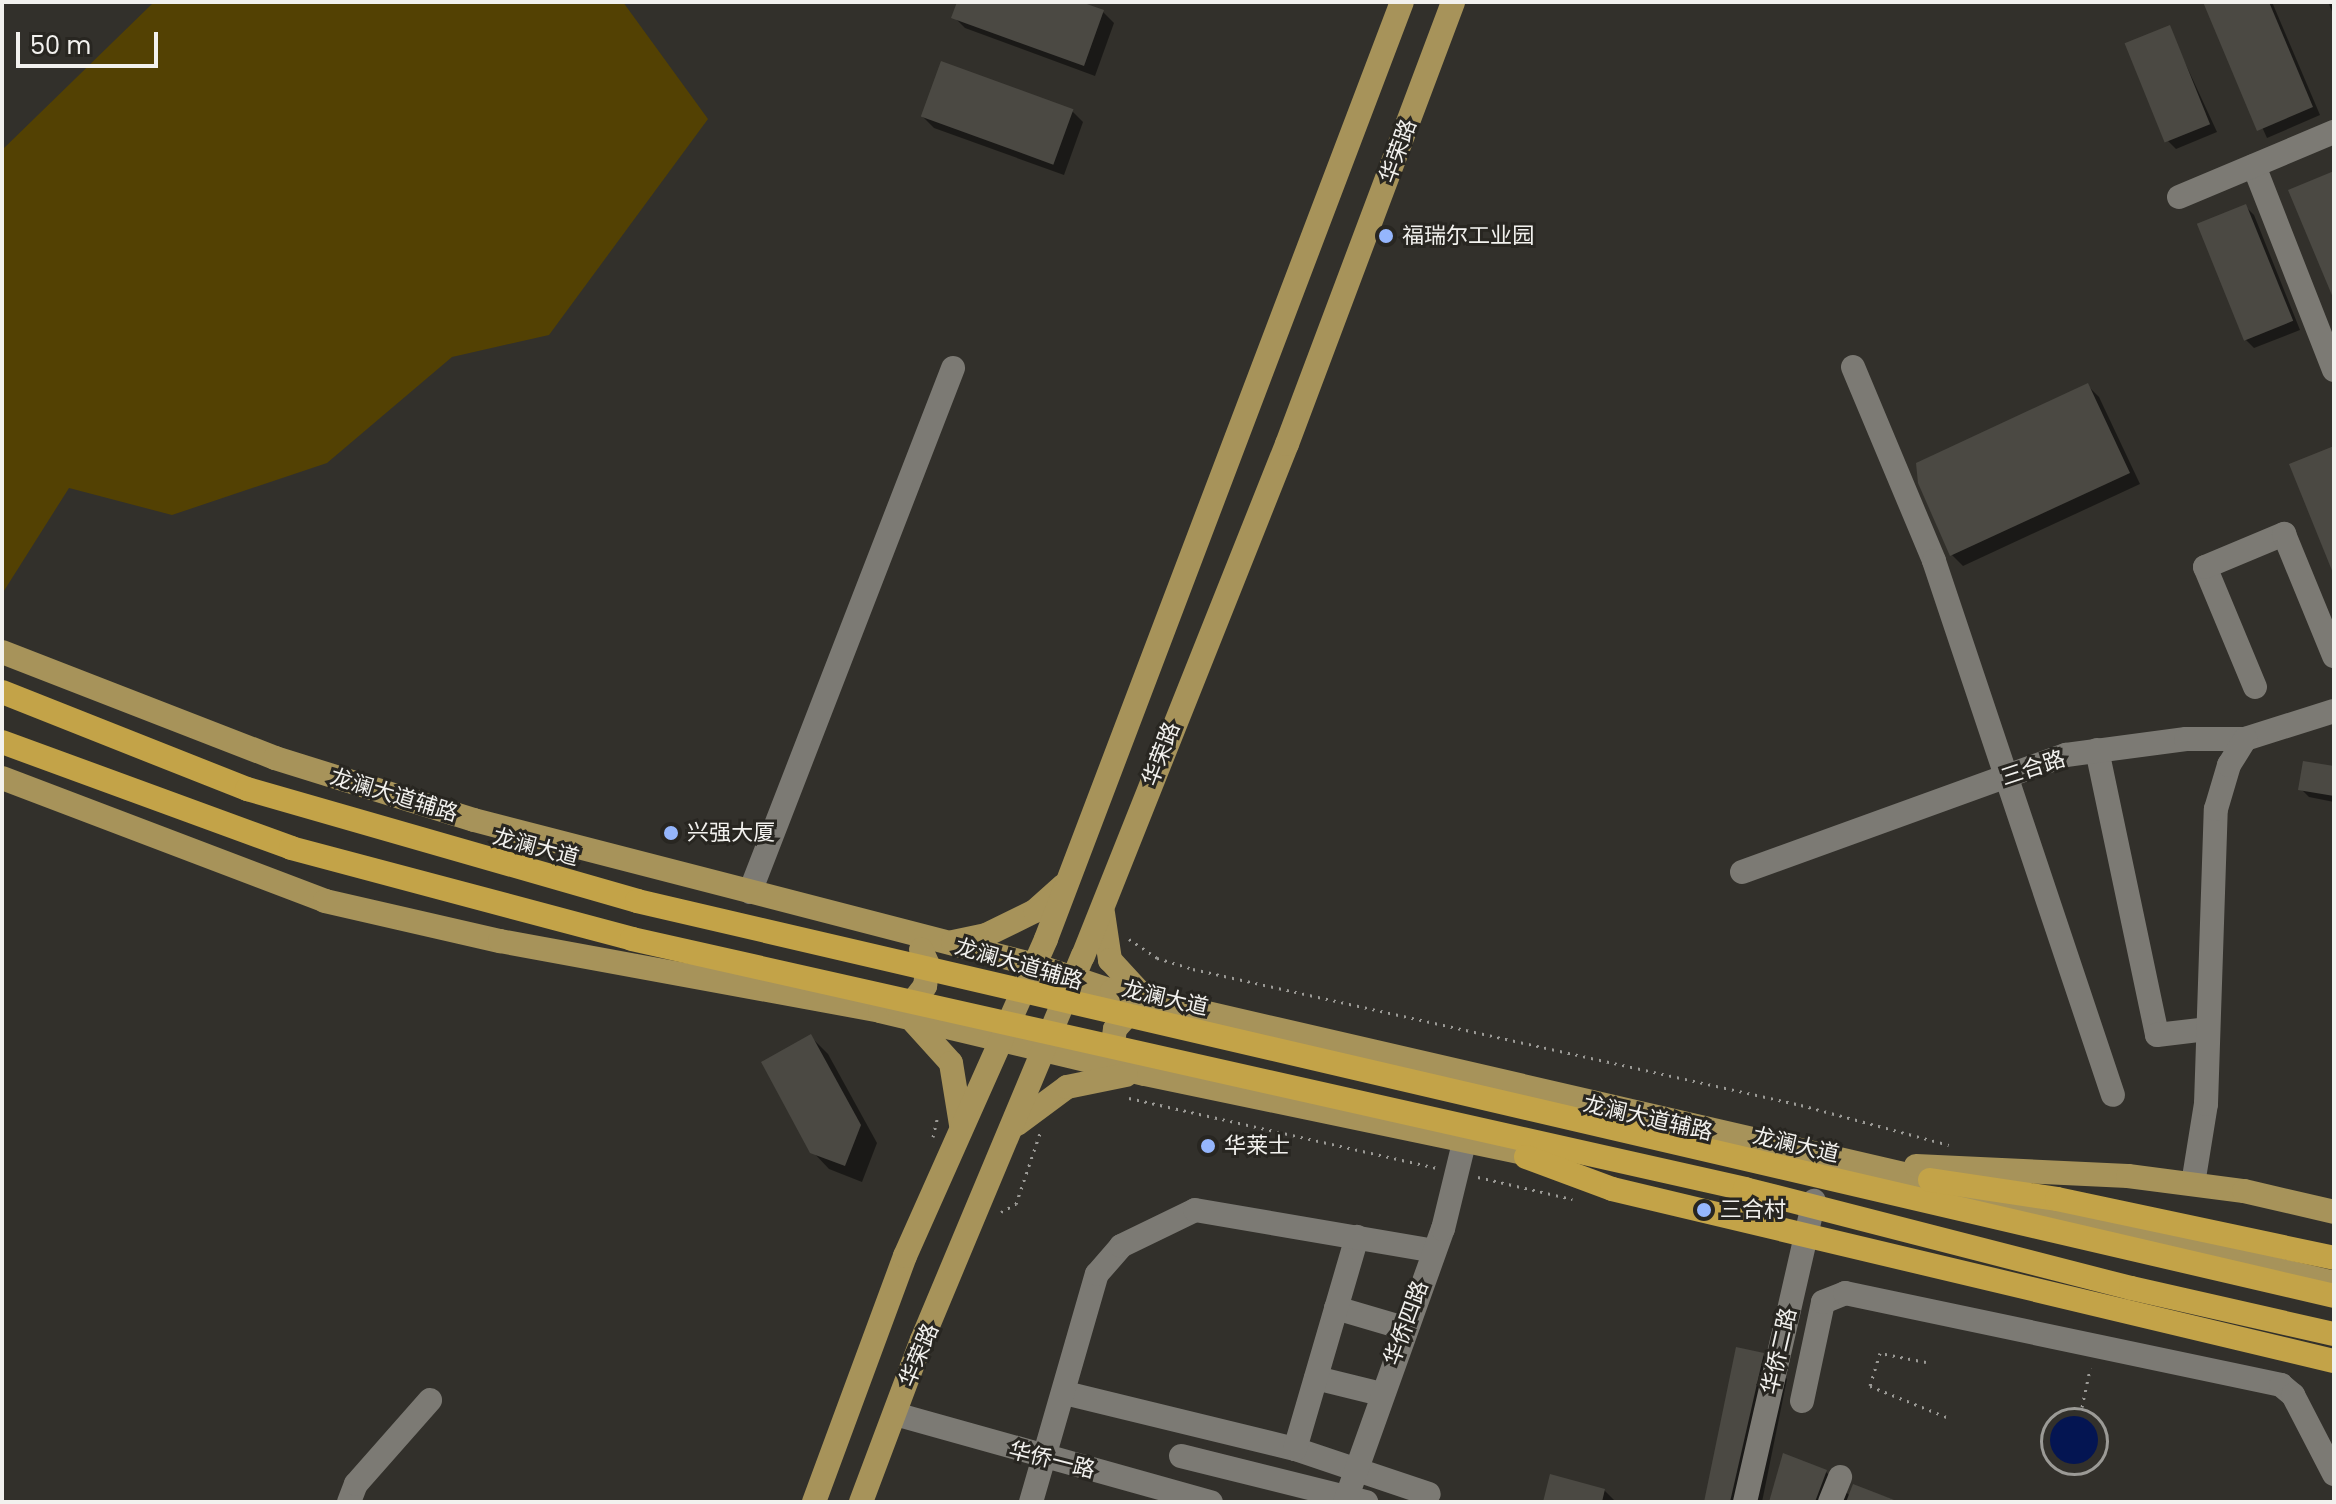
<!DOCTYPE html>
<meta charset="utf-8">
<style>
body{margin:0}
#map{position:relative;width:2336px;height:1504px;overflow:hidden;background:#32302b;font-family:Poppins,"Noto Sans SC",sans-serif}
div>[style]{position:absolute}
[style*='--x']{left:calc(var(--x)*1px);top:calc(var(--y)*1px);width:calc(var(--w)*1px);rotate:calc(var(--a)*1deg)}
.green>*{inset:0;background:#534103}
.water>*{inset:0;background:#041552}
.round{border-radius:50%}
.shadow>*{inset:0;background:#0007}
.building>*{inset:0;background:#4b4943;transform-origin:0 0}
.path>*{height:3px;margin-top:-1.5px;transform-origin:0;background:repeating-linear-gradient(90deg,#9b9a96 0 2px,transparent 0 8px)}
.path>.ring{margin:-1.5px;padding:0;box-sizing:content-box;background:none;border:3px solid #9b9a96;border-radius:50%}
.minor>*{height:24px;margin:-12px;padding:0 12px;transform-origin:12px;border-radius:12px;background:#7c7a74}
.major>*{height:24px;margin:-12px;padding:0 12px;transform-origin:12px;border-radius:12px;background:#a7935a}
.highway>*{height:24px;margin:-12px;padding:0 12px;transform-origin:12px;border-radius:12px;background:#c3a348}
.dots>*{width:22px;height:22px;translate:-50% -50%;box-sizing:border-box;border:4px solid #282621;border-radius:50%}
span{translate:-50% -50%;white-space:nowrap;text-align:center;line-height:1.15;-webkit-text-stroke:6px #282621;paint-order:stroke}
.street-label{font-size:22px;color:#f2f1ee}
.poi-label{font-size:22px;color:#f2f1ee}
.left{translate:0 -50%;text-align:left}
.frame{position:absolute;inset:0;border:4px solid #f2f1ee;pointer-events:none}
.scale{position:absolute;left:16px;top:32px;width:142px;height:36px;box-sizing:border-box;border:4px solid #f2f1ee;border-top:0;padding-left:10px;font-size:24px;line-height:28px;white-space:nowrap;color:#f2f1ee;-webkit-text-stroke:6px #282621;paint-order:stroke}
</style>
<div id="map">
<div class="green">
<div style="clip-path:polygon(154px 2px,623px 2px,708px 119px,549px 335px,452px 357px,327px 463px,172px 515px,69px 488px,2px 594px,2px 150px)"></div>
</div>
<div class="water">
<div class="round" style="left:2050px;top:1416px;width:48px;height:48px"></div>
</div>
<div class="shadow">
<div style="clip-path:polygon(959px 2px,1075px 2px,1103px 12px,1114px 23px,1095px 76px,965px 28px,954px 17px)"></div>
<div style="clip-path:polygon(2205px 2px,2272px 2px,2320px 115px,2267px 138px)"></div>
<div style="clip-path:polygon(2328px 2px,2334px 2px,2334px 16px)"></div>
<div style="clip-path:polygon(2169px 28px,2217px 132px,2176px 149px,2168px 141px)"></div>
<div style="clip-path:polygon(1072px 111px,1083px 122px,1064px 175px,934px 128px,923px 117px)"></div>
<div style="clip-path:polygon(2246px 207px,2254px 215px,2300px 330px,2254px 348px,2246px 340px)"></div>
<div style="clip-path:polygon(2088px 386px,2099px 397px,2140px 484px,1963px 566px,1952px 555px,1920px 482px)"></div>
<div style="clip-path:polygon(2334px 768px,2334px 802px,2309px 797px,2301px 789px)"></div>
<div style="clip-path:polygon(811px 1037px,828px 1054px,877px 1143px,862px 1182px,829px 1169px,812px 1151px)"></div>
<div style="clip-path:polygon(1763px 1355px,1787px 1379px,1762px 1502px,1706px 1502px)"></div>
<div style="clip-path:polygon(1826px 1472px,1850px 1496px,1854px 1486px,1900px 1502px,1770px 1502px)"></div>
<div style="clip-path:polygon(1604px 1490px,1616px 1502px,1546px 1502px)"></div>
</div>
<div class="building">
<div style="clip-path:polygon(957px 2px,1081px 2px,1104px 10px,1084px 66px,951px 18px)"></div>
<div style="clip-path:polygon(2203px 2px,2269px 2px,2313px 107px,2257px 131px)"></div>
<div style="left:2170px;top:25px;width:107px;height:49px;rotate:68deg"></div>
<div style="left:941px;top:61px;width:141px;height:59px;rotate:20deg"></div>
<div style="clip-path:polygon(2334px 171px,2334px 300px,2288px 190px)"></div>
<div style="left:2246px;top:204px;width:126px;height:53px;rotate:68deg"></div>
<div style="clip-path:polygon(2088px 383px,2130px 473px,1950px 556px,1918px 483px,1916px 463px)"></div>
<div style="clip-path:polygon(2334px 446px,2334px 573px,2333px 573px,2289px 464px)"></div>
<div style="clip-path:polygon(2303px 761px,2334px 766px,2334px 796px,2298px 790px)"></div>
<div style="clip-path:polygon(811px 1034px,861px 1125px,845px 1166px,810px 1153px,761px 1062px)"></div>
<div style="clip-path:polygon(1736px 1347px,1764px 1353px,1730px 1502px,1704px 1502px)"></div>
<div style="clip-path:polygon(1783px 1453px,1827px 1470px,1815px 1502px,1769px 1502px)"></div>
<div style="clip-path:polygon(1550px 1474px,1605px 1489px,1602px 1502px,1543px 1502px)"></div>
<div style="clip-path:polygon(1853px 1484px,1897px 1501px,1897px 1502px,1846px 1502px)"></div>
</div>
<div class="path">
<div style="--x:1129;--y:939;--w:34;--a:34"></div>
<div style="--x:1157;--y:958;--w:38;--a:17"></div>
<div style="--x:1193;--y:969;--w:623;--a:12.61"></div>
<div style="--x:1801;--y:1105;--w:153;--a:15.1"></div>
<div style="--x:1129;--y:1098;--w:317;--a:12.8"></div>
<div style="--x:933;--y:1137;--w:18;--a:-77"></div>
<div style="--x:1478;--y:1177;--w:97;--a:13.2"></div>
<div style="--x:1001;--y:1212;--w:17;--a:-28"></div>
<div style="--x:1016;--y:1204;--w:75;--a:-71.3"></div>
<div style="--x:1926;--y:1362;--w:47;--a:-168.9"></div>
<div style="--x:1880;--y:1353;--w:34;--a:107"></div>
<div style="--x:1870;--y:1386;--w:85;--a:22.1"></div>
<div style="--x:2082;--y:1407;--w:40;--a:-78"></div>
<div class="ring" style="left:2041px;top:1408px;width:63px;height:63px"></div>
</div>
<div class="minor">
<div style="--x:2254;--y:166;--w:219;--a:68.6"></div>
<div style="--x:2179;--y:197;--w:168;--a:-22.8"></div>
<div style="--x:1853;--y:367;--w:210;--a:67.3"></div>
<div style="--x:1934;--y:561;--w:563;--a:71.47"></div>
<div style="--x:2255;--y:687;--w:130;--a:-112.6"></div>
<div style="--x:2205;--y:567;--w:86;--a:-22.7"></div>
<div style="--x:2284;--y:534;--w:132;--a:67.7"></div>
<div style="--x:2097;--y:750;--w:291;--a:78.1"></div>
<div style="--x:2157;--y:1035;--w:50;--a:-6.8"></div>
<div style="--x:1742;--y:872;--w:344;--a:-19.9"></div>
<div style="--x:2066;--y:755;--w:121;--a:-7.6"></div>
<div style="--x:2186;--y:739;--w:59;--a:0"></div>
<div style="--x:2245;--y:739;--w:93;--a:-17.5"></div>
<div style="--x:750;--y:892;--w:562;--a:-68.82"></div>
<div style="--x:2193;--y:1184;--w:81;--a:-80.8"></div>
<div style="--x:2206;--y:1104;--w:295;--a:-88.1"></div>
<div style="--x:2216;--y:809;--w:46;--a:-73.5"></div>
<div style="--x:2229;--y:765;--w:31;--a:-58"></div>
<div style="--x:1336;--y:1308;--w:71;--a:16.4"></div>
<div style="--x:1316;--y:1378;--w:67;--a:13.8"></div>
<div style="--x:1065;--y:1393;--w:237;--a:13.7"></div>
<div style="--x:1295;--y:1449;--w:141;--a:18.6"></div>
<div style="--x:1802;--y:1401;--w:101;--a:-78"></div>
<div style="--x:1823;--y:1302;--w:24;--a:-22"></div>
<div style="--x:1845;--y:1293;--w:446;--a:11.9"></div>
<div style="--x:2281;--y:1385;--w:16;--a:40"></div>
<div style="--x:2293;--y:1395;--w:89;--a:62.6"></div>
<div style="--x:895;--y:1414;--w:328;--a:15.6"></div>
<div style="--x:1295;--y:1449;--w:221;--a:-73.7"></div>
<div style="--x:1181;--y:1456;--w:191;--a:14"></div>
<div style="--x:349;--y:1502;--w:19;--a:-69"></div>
<div style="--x:356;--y:1484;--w:112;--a:-48.6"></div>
<div style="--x:1031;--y:1502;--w:237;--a:-73.9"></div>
<div style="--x:1097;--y:1274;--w:37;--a:-49"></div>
<div style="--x:1121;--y:1246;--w:82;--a:-25.9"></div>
<div style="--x:1195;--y:1210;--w:242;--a:9.7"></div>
<div style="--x:1345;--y:1502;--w:290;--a:-70.3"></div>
<div style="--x:1443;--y:1229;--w:89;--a:-76.3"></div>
<div style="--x:1745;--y:1502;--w:309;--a:-77.1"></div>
<div style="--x:1830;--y:1502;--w:27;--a:-68"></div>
</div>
<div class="major">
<div style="--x:2;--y:652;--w:293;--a:21.2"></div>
<div style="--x:275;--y:758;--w:208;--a:17.3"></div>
<div style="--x:474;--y:820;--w:579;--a:14.49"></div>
<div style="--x:1035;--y:965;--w:81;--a:18.7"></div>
<div style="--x:1112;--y:991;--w:840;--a:13.01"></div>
<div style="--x:1930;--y:1180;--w:91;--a:17.8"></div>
<div style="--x:2017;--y:1208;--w:326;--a:13.3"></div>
<div style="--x:2;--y:778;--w:346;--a:20.8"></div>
<div style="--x:325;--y:901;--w:180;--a:12.9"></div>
<div style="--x:500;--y:941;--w:386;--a:10.4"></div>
<div style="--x:880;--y:1011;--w:272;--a:13.4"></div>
<div style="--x:1145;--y:1074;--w:411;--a:11.8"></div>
<div style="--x:1103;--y:913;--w:48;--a:81.5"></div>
<div style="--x:1110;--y:960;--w:47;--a:47.6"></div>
<div style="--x:953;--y:942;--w:34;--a:-12"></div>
<div style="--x:986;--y:935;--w:55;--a:-26.1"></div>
<div style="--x:1035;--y:911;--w:38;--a:-42"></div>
<div style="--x:898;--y:1008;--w:14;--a:-17"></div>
<div style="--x:911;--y:1004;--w:23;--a:-52"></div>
<div style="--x:925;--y:986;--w:21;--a:-82"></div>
<div style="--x:928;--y:965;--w:17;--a:-114"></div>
<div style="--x:914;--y:1022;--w:55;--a:47.9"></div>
<div style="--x:951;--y:1063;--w:63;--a:80.8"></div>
<div style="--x:1122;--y:1065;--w:24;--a:-112"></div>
<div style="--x:1113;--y:1043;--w:14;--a:-82"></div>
<div style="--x:1115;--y:1029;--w:36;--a:-48"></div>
<div style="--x:1017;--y:1124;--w:62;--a:-36.5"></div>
<div style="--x:1067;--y:1087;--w:60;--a:-11.5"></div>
<div style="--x:1916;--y:1166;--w:212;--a:2.7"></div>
<div style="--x:2128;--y:1176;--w:117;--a:7.4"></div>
<div style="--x:2244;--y:1191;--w:92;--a:13.1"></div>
<div style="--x:814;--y:1502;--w:262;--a:-69.7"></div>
<div style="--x:905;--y:1256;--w:347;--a:-66"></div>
<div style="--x:1046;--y:939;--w:1002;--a:-69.2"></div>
<div style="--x:861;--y:1502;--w:173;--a:-69.4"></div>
<div style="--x:922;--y:1340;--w:416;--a:-67.3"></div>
<div style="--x:1083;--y:956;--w:551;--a:-68.28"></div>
<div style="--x:1287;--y:444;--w:472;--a:-69.4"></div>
</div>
<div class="highway">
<div style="--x:2;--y:692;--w:264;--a:21.6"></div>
<div style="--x:247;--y:789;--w:406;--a:16"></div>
<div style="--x:637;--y:901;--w:1742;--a:13.1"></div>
<div style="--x:2;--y:742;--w:308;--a:20.1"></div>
<div style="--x:291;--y:848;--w:353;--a:14.9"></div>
<div style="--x:632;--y:939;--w:1141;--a:12.66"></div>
<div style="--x:1745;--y:1189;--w:398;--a:14.4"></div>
<div style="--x:2131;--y:1288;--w:208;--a:12.8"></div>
<div style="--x:1526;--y:1157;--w:92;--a:20.4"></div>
<div style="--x:1612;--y:1189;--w:742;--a:13.4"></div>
<div style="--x:1930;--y:1180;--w:128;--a:8.5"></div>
<div style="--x:2057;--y:1199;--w:283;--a:12"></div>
</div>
<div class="dots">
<div style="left:1386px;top:236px;background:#95b6fd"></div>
<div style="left:671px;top:833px;background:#95b6fd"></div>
<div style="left:1208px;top:1146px;background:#95b6fd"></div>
<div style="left:1704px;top:1210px;background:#95b6fd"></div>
</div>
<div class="street-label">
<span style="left:1398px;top:151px;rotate:-70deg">华荣路</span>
<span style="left:1161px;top:754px;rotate:-69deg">华荣路</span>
<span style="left:2033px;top:768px;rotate:-18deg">三合路</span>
<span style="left:394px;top:795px;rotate:17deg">龙澜大道辅路</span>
<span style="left:536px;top:847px;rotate:15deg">龙澜大道</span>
<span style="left:1019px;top:964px;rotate:16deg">龙澜大道辅路</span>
<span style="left:1165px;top:998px;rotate:13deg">龙澜大道</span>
<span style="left:1648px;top:1118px;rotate:13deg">龙澜大道辅路</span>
<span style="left:1796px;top:1145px;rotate:13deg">龙澜大道</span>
<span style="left:1406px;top:1323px;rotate:-70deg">华侨四路</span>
<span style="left:1779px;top:1351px;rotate:-77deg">华侨二路</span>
<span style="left:919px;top:1355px;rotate:-67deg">华荣路</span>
<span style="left:1052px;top:1460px;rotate:14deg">华侨一路</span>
</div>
<div class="poi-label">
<span class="left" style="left:1402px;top:236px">福瑞尔工业园</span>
<span class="left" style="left:687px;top:833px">兴强大厦</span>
<span class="left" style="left:1224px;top:1146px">华莱士</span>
<span class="left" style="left:1720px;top:1210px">三合村</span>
</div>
<div class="frame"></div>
<div class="scale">50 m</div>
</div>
